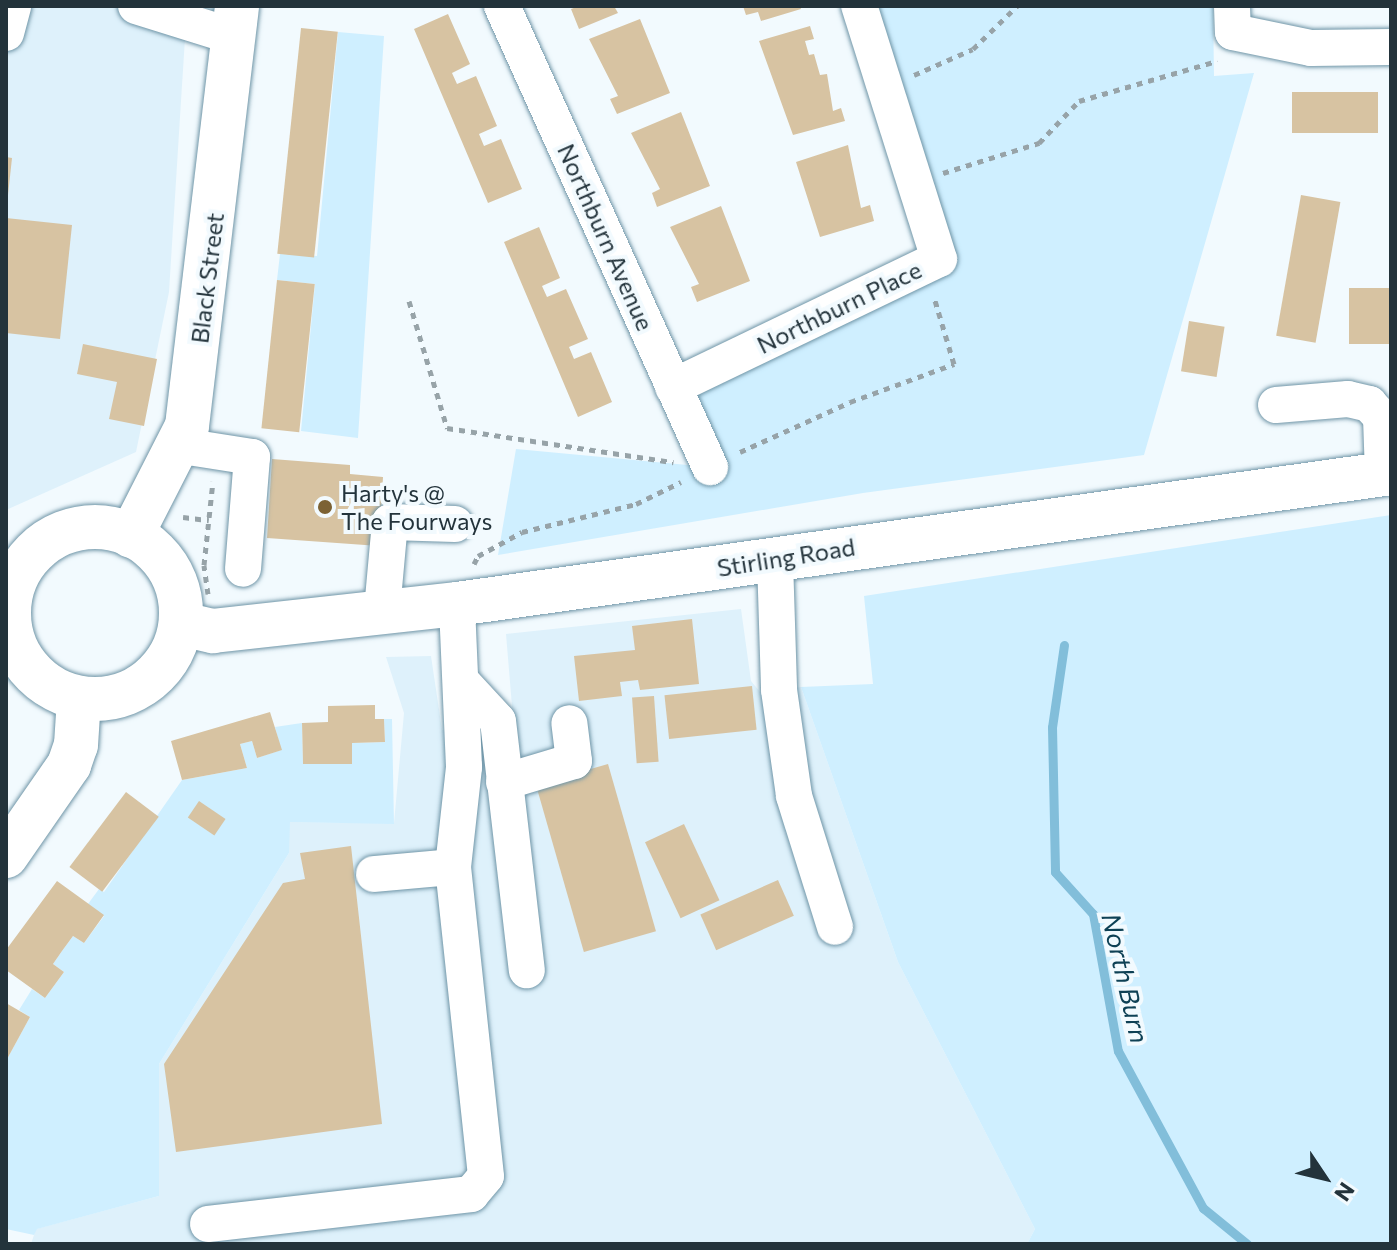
<!DOCTYPE html>
<style>
body{margin:0}
#map{position:relative;width:1397px;height:1250px;overflow:hidden;background:#f2fafe;font-family:Commissioner,sans-serif}
div>[style]{position:absolute}
[style*='--x']{left:calc(var(--x)*1px);top:calc(var(--y)*1px);width:calc(var(--w)*1px);rotate:calc(var(--a)*1deg)}
.built>*{inset:0;background:#def1fb}
.green>*{inset:0;background:#cfefff}
.stream>*{height:9px;margin:-4.5px;padding:0 4.5px;transform-origin:4.5px;border-radius:4.5px;background:#82beda}
.building>*{inset:0;background:#d7c3a2;transform-origin:0 0}
.path>*{height:5px;margin-top:-2.5px;transform-origin:0;background:repeating-linear-gradient(90deg,#97a3a8 0 6px,transparent 0 12px)}
.roads{filter:drop-shadow(0 0 2px #6f95a7) drop-shadow(0 0 2px #6f95a7)}
.minor>*{height:36px;margin:-18px;padding:0 18px;transform-origin:18px;border-radius:18px;background:#fff}
.major>*{height:44px;margin:-22px;padding:0 22px;transform-origin:22px;border-radius:22px;background:#fff}
.major>.ring{margin:-22px;padding:0;box-sizing:content-box;background:none;border:44px solid #fff;border-radius:50%}
.dots>*{width:22px;height:22px;translate:-50% -50%;box-sizing:border-box;border:4px solid #f2fafe;border-radius:50%}
span{translate:-50% -50%;white-space:nowrap;text-align:center;line-height:1.15;-webkit-text-stroke:8px #f2fafe;paint-order:stroke}
.street-label{font-size:24px;color:#23333b}
.poi-label{font-size:24px;color:#23333b}
.left{translate:0 -50%;text-align:left}
.water-label{font-size:26px;color:#0e4155;font-style:italic}
.frame{position:absolute;inset:0;border:8px solid #23333b;pointer-events:none}
.north{position:absolute;left:1285px;top:1138px;width:80px;height:80px;-webkit-text-stroke:6px #f2fafe;paint-order:stroke;rotate:125deg;font-size:22px;font-weight:700;line-height:32px;text-align:center;color:#23333b}
.north::after{content:'';display:block;margin:auto;width:28px;height:36px;background:#23333b;clip-path:polygon(50% 0,100% 100%,50% 72%,0 100%)}
</style>
<div id="map">
<div class="built">
<div style="clip-path:polygon(6px 6px,187px 6px,169px 292px,136px 452px,6px 510px)"></div>
<div style="clip-path:polygon(741px 609px,751px 681px,760px 692px,801px 687px,898px 962px,1035px 1229px,1027px 1244px,31px 1244px,36px 1229px,159px 1196px,159px 1064px,289px 853px,289px 822px,394px 823px,404px 713px,386px 657px,431px 656px,442px 730px,462px 727px,513px 718px,506px 634px)"></div>
</div>
<div class="green">
<div style="clip-path:polygon(881px 6px,1213px 6px,1214px 76px,1254px 73px,1144px 455px,863px 493px,498px 555px,516px 449px,709px 467px,673px 387px,939px 259px,862px 13px)"></div>
<div style="clip-path:polygon(338px 32px,384px 36px,358px 438px,301px 431px,315px 284px,277px 280px,280px 254px,317px 256px)"></div>
<div style="clip-path:polygon(1391px 515px,1391px 1244px,1027px 1244px,1035px 1229px,898px 962px,801px 687px,873px 684px,864px 596px)"></div>
<div style="clip-path:polygon(384px 719px,392px 719px,394px 824px,290px 822px,289px 853px,159px 1064px,159px 1196px,37px 1229px,34px 1235px,6px 1229px,6px 1061px,30px 1017px,19px 1010px,32px 989px,45px 998px,64px 972px,53px 964px,62px 951px,73px 936px,84px 943px,104px 916px,88px 904px,99px 889px,104px 892px,182px 780px,247px 768px,240px 744px,252px 741px,257px 758px,281px 750px,275px 727px,295px 724px,302px 723px,303px 764px,352px 764px,352px 743px,385px 742px)"></div>
</div>
<div class="stream">
<div style="--x:1064;--y:645;--w:83;--a:98.3"></div>
<div style="--x:1052;--y:727;--w:145;--a:88.8"></div>
<div style="--x:1055;--y:872;--w:57;--a:47.9"></div>
<div style="--x:1093;--y:914;--w:139;--a:79.7"></div>
<div style="--x:1118;--y:1051;--w:179;--a:61.6"></div>
<div style="--x:1203;--y:1208;--w:57;--a:39.3"></div>
</div>
<div class="building">
<div style="clip-path:polygon(579px 6px,614px 6px,618px 13px,579px 29px,571px 9px)"></div>
<div style="clip-path:polygon(743px 6px,800px 6px,801px 9px,761px 21px,758px 12px,746px 15px)"></div>
<div style="clip-path:polygon(448px 14px,470px 64px,452px 73px,457px 84px,476px 76px,497px 126px,479px 134px,484px 146px,501px 139px,522px 189px,488px 203px,414px 29px)"></div>
<div style="clip-path:polygon(640px 19px,670px 93px,617px 114px,610px 99px,618px 96px,589px 39px)"></div>
<div style="clip-path:polygon(810px 26px,814px 39px,805px 41px,809px 55px,814px 54px,820px 75px,827px 74px,833px 111px,841px 108px,845px 121px,793px 135px,759px 41px)"></div>
<div style="left:301px;top:28px;width:37px;height:227px;rotate:6deg"></div>
<div style="left:1378px;top:92px;width:41px;height:86px;rotate:90deg"></div>
<div style="clip-path:polygon(681px 112px,710px 186px,657px 207px,652px 193px,660px 189px,631px 133px)"></div>
<div style="clip-path:polygon(848px 145px,861px 208px,870px 205px,874px 221px,820px 237px,796px 162px)"></div>
<div style="clip-path:polygon(6px 157px,12px 158px,8px 195px,6px 194px)"></div>
<div style="left:1301px;top:195px;width:40px;height:143px;rotate:10deg"></div>
<div style="clip-path:polygon(721px 206px,750px 281px,697px 302px,691px 287px,699px 284px,670px 227px)"></div>
<div style="clip-path:polygon(6px 218px,72px 225px,60px 339px,6px 333px)"></div>
<div style="clip-path:polygon(539px 227px,560px 278px,542px 286px,547px 297px,566px 289px,588px 339px,569px 347px,574px 359px,591px 352px,612px 402px,578px 417px,504px 242px)"></div>
<div style="left:277px;top:280px;width:38px;height:149px;rotate:6deg"></div>
<div style="left:1391px;top:288px;width:56px;height:42px;rotate:90deg"></div>
<div style="left:1189px;top:321px;width:36px;height:51px;rotate:9deg"></div>
<div style="clip-path:polygon(83px 344px,157px 359px,144px 426px,109px 419px,117px 382px,77px 374px)"></div>
<div style="clip-path:polygon(272px 459px,350px 465px,350px 474px,383px 477px,379px 546px,267px 538px)"></div>
<div style="clip-path:polygon(692px 619px,699px 684px,640px 690px,638px 680px,620px 682px,622px 696px,579px 701px,574px 656px,635px 650px,632px 626px)"></div>
<div style="left:752px;top:686px;width:44px;height:88px;rotate:84deg"></div>
<div style="left:654px;top:696px;width:66px;height:22px;rotate:86deg"></div>
<div style="clip-path:polygon(375px 705px,375px 719px,384px 719px,385px 742px,352px 743px,352px 764px,303px 764px,302px 723px,328px 722px,328px 706px)"></div>
<div style="clip-path:polygon(270px 712px,282px 750px,257px 758px,252px 741px,240px 744px,247px 768px,182px 780px,171px 741px)"></div>
<div style="left:608px;top:764px;width:174px;height:75px;rotate:74deg"></div>
<div style="left:126px;top:792px;width:41px;height:94px;rotate:37deg"></div>
<div style="left:199px;top:801px;width:32px;height:20px;rotate:34deg"></div>
<div style="left:684px;top:824px;width:84px;height:43px;rotate:65deg"></div>
<div style="clip-path:polygon(351px 846px,382px 1124px,176px 1152px,164px 1064px,283px 883px,305px 879px,300px 853px)"></div>
<div style="left:778px;top:880px;width:39px;height:85px;rotate:66deg"></div>
<div style="clip-path:polygon(57px 881px,104px 915px,84px 943px,73px 936px,62px 951px,53px 964px,64px 972px,45px 998px,6px 970px,6px 950px)"></div>
<div style="clip-path:polygon(6px 1003px,30px 1017px,6px 1061px)"></div>
</div>
<div class="path">
<div style="--x:914;--y:75;--w:64;--a:-23.8"></div>
<div style="--x:973;--y:49;--w:62;--a:-44.3"></div>
<div style="--x:943;--y:173;--w:101;--a:-17.4"></div>
<div style="--x:1039;--y:143;--w:58;--a:-46.4"></div>
<div style="--x:1079;--y:101;--w:144;--a:-16.2"></div>
<div style="--x:409;--y:301;--w:133;--a:73.3"></div>
<div style="--x:447;--y:428;--w:229;--a:8.6"></div>
<div style="--x:740;--y:452;--w:121;--a:-24.4"></div>
<div style="--x:850;--y:402;--w:111;--a:-20.1"></div>
<div style="--x:954;--y:364;--w:70;--a:-106.6"></div>
<div style="--x:183;--y:517;--w:26;--a:7"></div>
<div style="--x:474;--y:564;--w:9;--a:-63"></div>
<div style="--x:478;--y:556;--w:50;--a:-28.6"></div>
<div style="--x:522;--y:532;--w:117;--a:-13.8"></div>
<div style="--x:636;--y:504;--w:50;--a:-26.1"></div>
<div style="--x:208;--y:594;--w:29;--a:-98"></div>
<div style="--x:204;--y:565;--w:84;--a:-83.9"></div>
</div>
<div class="roads">
<div class="minor">
<div style="--x:136;--y:6;--w:104;--a:17.4"></div>
<div style="--x:502;--y:6;--w:506;--a:65.72"></div>
<div style="--x:1232;--y:6;--w:26;--a:88"></div>
<div style="--x:1233;--y:32;--w:80;--a:11.6"></div>
<div style="--x:1311;--y:48;--w:80;--a:-0.7"></div>
<div style="--x:6;--y:33;--w:28;--a:-75"></div>
<div style="--x:673;--y:387;--w:295;--a:-25.7"></div>
<div style="--x:939;--y:259;--w:265;--a:-107.5"></div>
<div style="--x:1276;--y:405;--w:72;--a:-4.8"></div>
<div style="--x:1348;--y:399;--w:22;--a:13"></div>
<div style="--x:1369;--y:404;--w:18;--a:47"></div>
<div style="--x:1381;--y:417;--w:57;--a:88"></div>
<div style="--x:182;--y:446;--w:71;--a:8.9"></div>
<div style="--x:252;--y:457;--w:112;--a:94.6"></div>
<div style="--x:775;--y:560;--w:130;--a:88.2"></div>
<div style="--x:779;--y:690;--w:107;--a:81.9"></div>
<div style="--x:794;--y:796;--w:137;--a:72.6"></div>
<div style="--x:382;--y:610;--w:88;--a:-84.8"></div>
<div style="--x:390;--y:522;--w:65;--a:1.8"></div>
<div style="--x:461;--y:681;--w:54;--a:47.2"></div>
<div style="--x:498;--y:721;--w:251;--a:83.4"></div>
<div style="--x:504;--y:782;--w:73;--a:-16.7"></div>
<div style="--x:574;--y:761;--w:38;--a:-97"></div>
<div style="--x:374;--y:874;--w:79;--a:-5.1"></div>
<div style="--x:208;--y:1224;--w:265;--a:-6.5"></div>
<div style="--x:471;--y:1194;--w:23;--a:-50"></div>
<div style="--x:486;--y:1176;--w:311;--a:-96.1"></div>
<div style="--x:453;--y:867;--w:101;--a:-83.7"></div>
<div style="--x:464;--y:767;--w:163;--a:-92.5"></div>
</div>
<div class="major">
<div class="ring" style="left:9px;top:527px;width:128px;height:128px"></div>
<div style="--x:131;--y:536;--w:123;--a:-63"></div>
<div style="--x:187;--y:426;--w:423;--a:-83.2"></div>
<div style="--x:182;--y:624;--w:32;--a:13"></div>
<div style="--x:213;--y:631;--w:245;--a:-6.3"></div>
<div style="--x:457;--y:604;--w:943;--a:-7.98"></div>
<div style="--x:6;--y:856;--w:111;--a:-55.3"></div>
<div style="--x:69;--y:765;--w:21;--a:-71"></div>
<div style="--x:76;--y:745;--w:47;--a:-86.3"></div>
</div>
</div>
<div class="dots">
<div style="left:325px;top:507px;background:#7c6234"></div>
</div>
<div class="street-label">
<span style="left:606px;top:237px;rotate:66deg">Northburn Avenue</span>
<span style="left:207px;top:278px;rotate:-83deg">Black Street</span>
<span style="left:839px;top:307px;rotate:-26deg">Northburn Place</span>
<span style="left:786px;top:557px;rotate:-9deg">Stirling Road</span>
</div>
<div class="poi-label">
<span class="left" style="left:341px;top:507px">Harty's @<br>The Fourways</span>
</div>
<div class="water-label">
<span style="left:1126px;top:978px;rotate:77deg">North Burn</span>
</div>
<div class="frame"></div>
<div class="north">N</div>
</div>
